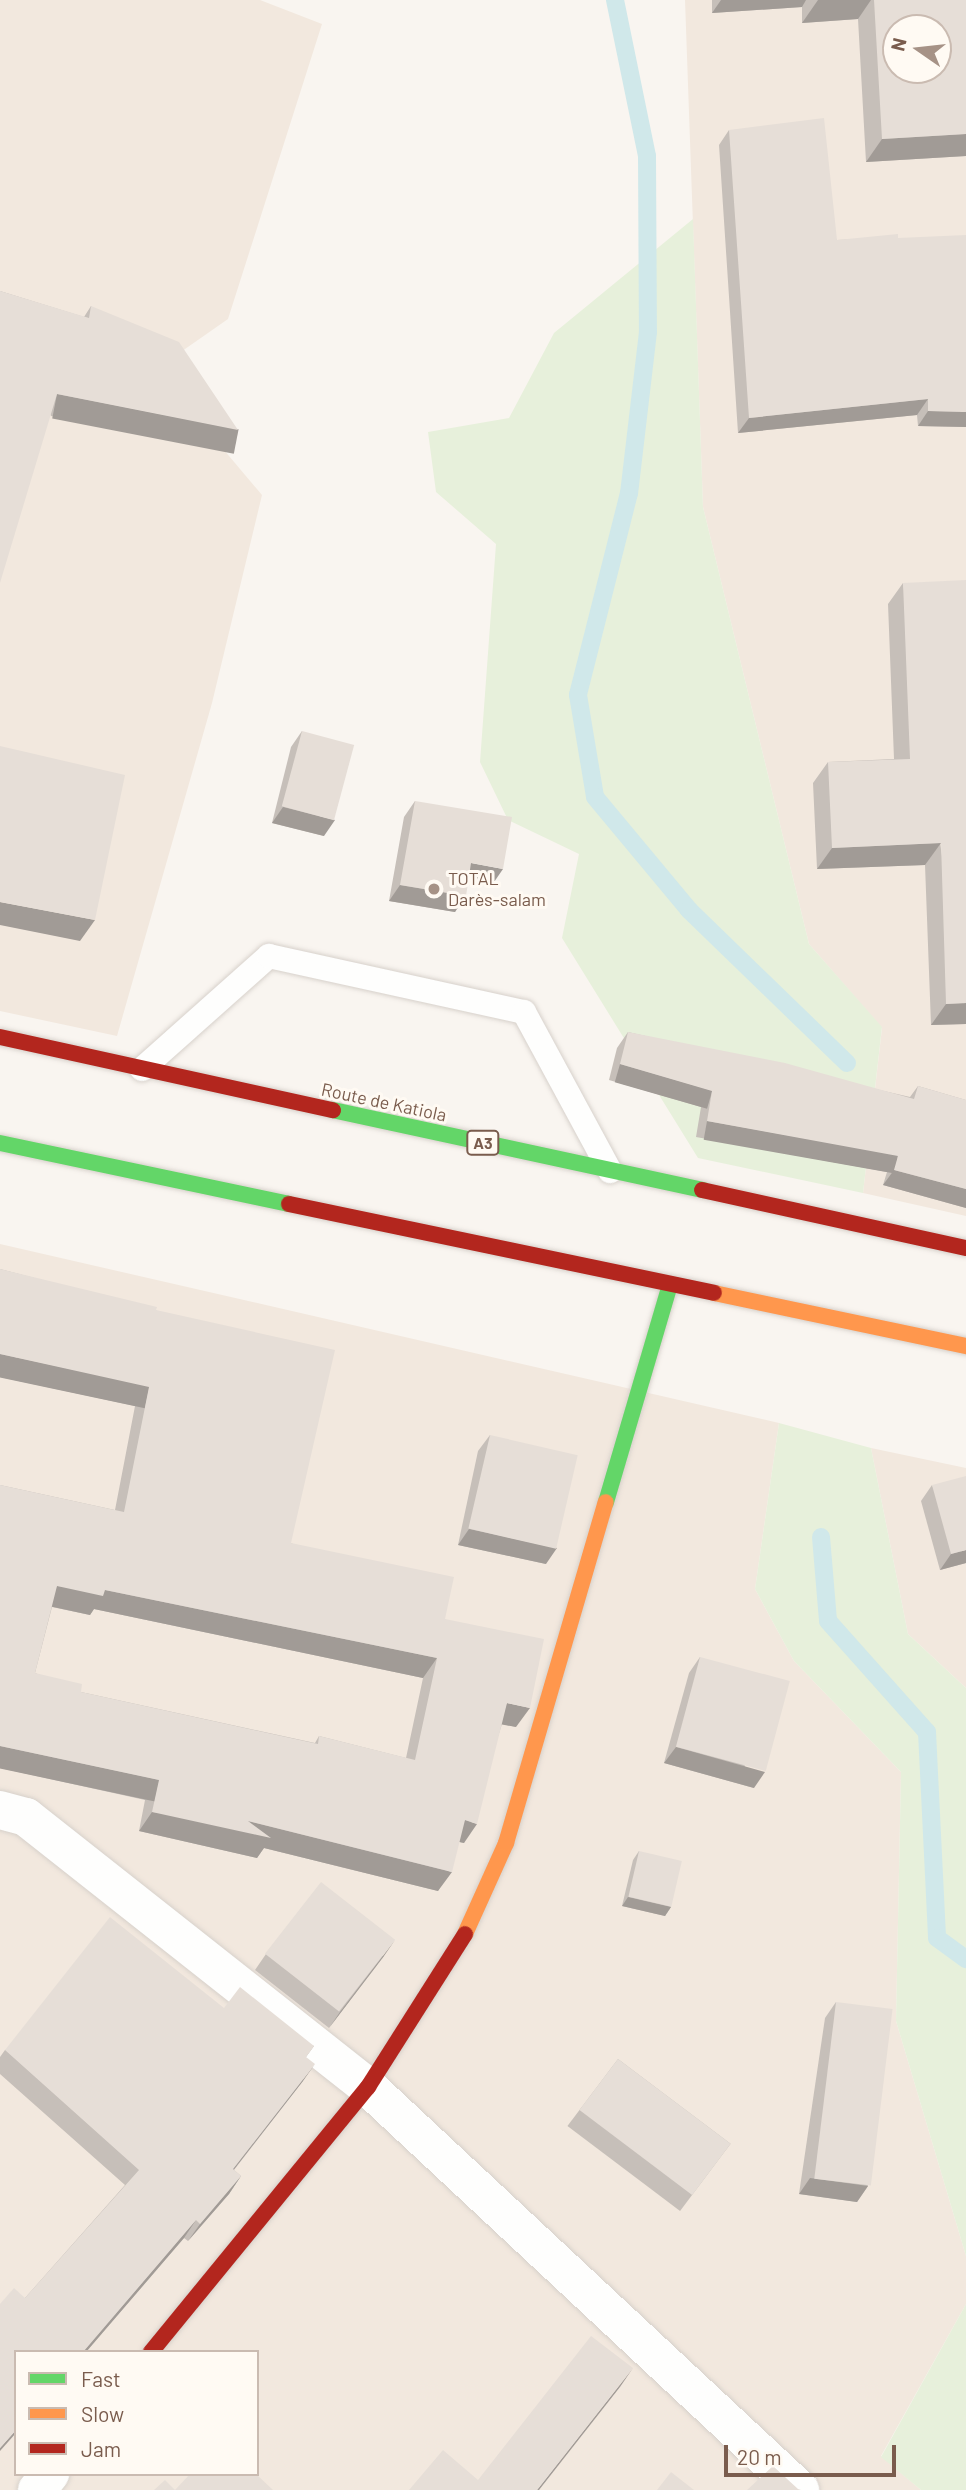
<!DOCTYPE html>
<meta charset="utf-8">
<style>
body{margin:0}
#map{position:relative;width:966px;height:2490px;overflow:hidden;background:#f9f5f0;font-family:Barlow,sans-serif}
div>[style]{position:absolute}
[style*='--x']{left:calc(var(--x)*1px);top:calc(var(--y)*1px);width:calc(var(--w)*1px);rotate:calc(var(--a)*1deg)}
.residential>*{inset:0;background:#f2e8de}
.green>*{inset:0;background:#e7f0db}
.stream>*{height:18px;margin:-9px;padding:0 9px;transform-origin:9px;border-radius:9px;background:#d0e8ea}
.roads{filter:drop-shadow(0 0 2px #d7d1cb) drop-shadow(0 0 2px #d7d1cb)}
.lane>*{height:24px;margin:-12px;padding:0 12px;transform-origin:12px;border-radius:12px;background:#fefefd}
.street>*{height:38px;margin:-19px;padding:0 19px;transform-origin:19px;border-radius:19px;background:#fefefd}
.fast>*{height:16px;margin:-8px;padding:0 8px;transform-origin:8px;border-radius:8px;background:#63d668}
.slow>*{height:16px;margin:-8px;padding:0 8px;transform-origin:8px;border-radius:8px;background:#ff974d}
.jam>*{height:16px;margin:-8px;padding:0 8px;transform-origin:8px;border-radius:8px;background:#b3261e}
.wall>*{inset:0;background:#c6bfb9;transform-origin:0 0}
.shaded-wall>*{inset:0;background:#a19b96;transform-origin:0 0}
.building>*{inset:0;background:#e6ded7;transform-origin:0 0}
.dots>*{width:19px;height:19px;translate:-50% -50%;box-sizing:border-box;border:4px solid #fffaf3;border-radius:50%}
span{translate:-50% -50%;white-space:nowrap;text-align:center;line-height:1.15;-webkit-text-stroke:6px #fffaf3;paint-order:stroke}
.shield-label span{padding:2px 5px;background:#fffaf3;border:2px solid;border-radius:5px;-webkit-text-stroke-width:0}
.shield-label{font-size:16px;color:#7a5c4d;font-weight:700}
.poi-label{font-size:18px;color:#7a5c4d}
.left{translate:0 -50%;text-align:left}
.street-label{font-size:18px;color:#7a5c4d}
.legend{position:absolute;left:14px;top:2350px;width:245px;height:126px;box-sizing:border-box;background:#fffaf3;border:2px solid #cabbb1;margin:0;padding:9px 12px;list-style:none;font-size:21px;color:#7a5c4d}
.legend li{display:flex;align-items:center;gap:14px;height:35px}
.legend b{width:35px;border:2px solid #cabbb1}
.north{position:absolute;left:882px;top:14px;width:70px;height:70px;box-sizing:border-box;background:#fffaf3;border:2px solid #cabbb1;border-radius:50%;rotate:284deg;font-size:19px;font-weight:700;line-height:28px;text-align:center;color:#7a5c4d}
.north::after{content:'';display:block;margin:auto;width:24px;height:32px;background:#a69286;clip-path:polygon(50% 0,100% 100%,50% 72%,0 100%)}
.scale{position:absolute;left:724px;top:2445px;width:172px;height:32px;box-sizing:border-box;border:4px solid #7a5c4d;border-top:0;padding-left:9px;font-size:21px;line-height:24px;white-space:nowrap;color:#7a5c4d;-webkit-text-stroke:5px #fffaf3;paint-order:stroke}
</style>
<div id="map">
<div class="residential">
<div style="clip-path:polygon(0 0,260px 0,322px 24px,228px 319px,165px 363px,224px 450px,262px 495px,212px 703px,117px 1036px,0 1011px)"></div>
<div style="clip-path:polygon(evenodd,685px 0,966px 0,966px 1216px,863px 1193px,882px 1028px,809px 944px,703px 507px,685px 0,896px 28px,938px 28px,938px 70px,896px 70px,896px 28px)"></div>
<div style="clip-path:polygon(evenodd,0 1244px,779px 1423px,755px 1589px,794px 1661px,901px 1772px,896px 2021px,966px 2256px,966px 2304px,881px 2456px,921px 2490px,0 2490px,0 1244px,16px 2352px,257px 2352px,257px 2474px,16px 2474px,16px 2352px)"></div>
<div style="clip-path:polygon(871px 1448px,966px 1468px,966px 1688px,908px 1634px)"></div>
</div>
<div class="green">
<div style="clip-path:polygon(693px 219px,703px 507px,809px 944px,882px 1027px,863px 1193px,698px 1158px,562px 938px,579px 854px,508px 820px,480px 762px,496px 544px,436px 492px,428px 432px,509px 418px,554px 333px)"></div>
<div style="clip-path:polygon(779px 1423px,871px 1448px,908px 1634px,966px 1688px,966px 2256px,896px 2021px,901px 1772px,794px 1661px,755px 1589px)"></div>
<div style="clip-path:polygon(966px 2304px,966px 2490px,921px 2490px,881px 2457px)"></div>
</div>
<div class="stream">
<div style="--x:615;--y:0;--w:159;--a:78.4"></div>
<div style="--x:647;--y:156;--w:176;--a:89.7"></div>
<div style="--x:648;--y:332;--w:162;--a:96.7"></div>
<div style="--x:629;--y:493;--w:208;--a:104.2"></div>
<div style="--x:578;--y:695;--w:103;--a:80.5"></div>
<div style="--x:595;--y:797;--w:147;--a:50.2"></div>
<div style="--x:689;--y:910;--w:220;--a:44.1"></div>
<div style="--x:821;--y:1537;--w:84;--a:85.2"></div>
<div style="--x:828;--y:1621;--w:149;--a:48.3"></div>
<div style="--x:927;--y:1732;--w:206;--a:87.2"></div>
<div style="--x:937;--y:1938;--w:36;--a:36"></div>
</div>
<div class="roads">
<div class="lane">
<div style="--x:142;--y:1069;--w:170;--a:-41.7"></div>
<div style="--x:269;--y:956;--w:261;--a:12.4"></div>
<div style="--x:524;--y:1012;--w:181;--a:61.6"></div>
</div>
<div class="street">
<div style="--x:0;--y:1810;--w:27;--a:15"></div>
<div style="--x:26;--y:1817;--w:436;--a:38.3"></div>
<div style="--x:368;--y:2087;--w:591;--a:43.01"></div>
<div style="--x:37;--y:2490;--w:21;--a:-51"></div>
</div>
<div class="fast">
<div style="--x:333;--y:1110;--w:378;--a:12.2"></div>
<div style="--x:0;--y:1143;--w:295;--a:11.9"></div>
<div style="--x:606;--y:1502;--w:226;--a:-73.6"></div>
</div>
<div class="slow">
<div style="--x:714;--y:1293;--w:258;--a:11.9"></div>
<div style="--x:465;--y:1934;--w:100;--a:-65.7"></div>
<div style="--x:506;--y:1843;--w:355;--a:-73.7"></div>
</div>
<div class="jam">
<div style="--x:0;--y:1037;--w:341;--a:12.4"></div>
<div style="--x:702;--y:1190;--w:270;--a:12.4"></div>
<div style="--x:289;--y:1204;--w:434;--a:11.8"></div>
<div style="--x:151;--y:2352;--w:343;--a:-50.7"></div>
<div style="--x:368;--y:2087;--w:181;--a:-57.6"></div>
</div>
</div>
<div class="wall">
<div style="clip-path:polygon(712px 0,966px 0,966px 156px,866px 162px,858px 19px,802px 23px,802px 7px,712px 13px)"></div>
<div style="clip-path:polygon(729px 130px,837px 240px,898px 238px,966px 427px,918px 426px,917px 415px,738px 433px,719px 145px)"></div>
<div style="clip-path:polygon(0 291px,84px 317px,91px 306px,224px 450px,51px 416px)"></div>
<div style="clip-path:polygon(903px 583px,966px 1024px,931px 1025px,925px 865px,817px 869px,813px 783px,828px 762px,894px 759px,888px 604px)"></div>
<div style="clip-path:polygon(302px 731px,324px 836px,272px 823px,291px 747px)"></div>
<div style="clip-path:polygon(415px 801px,492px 885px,468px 881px,455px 912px,389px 901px,404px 817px)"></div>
<div style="clip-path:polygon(628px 1032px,910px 1097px,918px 1086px,966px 1100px,966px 1208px,883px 1185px,887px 1172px,696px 1137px,701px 1107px,609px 1080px,617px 1048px)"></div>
<div style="clip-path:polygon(evenodd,0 1269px,156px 1310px,291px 1543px,445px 1619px,516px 1727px,502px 1724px,464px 1843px,459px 1842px,438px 1891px,264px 1848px,257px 1858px,139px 1831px,145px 1800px,0 1768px,0 1485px,115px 1510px,135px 1406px,0 1377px,0 1269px,52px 1607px,90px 1615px,94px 1609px,423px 1678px,406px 1758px,319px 1736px,315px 1743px,81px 1692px,35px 1673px,52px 1607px)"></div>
<div style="clip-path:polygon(490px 1435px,546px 1564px,458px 1545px,478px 1451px)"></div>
<div style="clip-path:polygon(932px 1485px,966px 1563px,940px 1570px,921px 1501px)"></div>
<div style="clip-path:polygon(700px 1657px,754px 1788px,664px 1763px,689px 1673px)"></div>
<div style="clip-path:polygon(639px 1851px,671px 1907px,665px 1916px,622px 1906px,633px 1860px)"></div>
<div style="clip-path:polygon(266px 1954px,384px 1956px,329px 2028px,255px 1970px)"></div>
<div style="clip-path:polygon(836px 2002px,868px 2186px,857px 2202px,799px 2194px,825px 2018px)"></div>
<div style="clip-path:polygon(224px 2008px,314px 2046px,306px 2057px,303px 2081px,234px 2170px,241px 2176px,229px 2194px,188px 2241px,184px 2238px,86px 2352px,16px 2352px,25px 2298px,125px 2185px,0 2074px,0 2057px,5px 2050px)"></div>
<div style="left:618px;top:2059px;width:141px;height:84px;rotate:37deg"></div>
</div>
<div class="shaded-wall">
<div style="clip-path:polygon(721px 0,806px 0,802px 7px,712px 13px)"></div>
<div style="clip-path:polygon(818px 0,871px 0,858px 19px,802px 23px)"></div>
<div style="clip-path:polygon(966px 134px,966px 156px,866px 162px,882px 139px)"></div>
<div style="left:57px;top:394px;width:185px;height:25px;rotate:11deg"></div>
<div style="clip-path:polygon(928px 399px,917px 415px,738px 433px,749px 418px)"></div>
<div style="clip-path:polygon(928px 411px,966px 412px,966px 427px,918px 426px)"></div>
<div style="clip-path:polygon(283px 807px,335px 820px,324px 836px,272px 823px)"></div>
<div style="clip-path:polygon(941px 843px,925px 865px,817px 869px,832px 848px)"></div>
<div style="clip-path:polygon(471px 863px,503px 869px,492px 885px,460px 879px)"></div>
<div style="clip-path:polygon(400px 885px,466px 896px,455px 912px,389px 901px)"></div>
<div style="clip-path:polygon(0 902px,95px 920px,80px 941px,0 925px)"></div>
<div style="clip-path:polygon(966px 1003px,966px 1024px,931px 1025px,946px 1004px)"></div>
<div style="left:620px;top:1064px;width:96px;height:19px;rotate:16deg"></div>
<div style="left:707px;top:1121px;width:194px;height:19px;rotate:10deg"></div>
<div style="clip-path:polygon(894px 1170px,966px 1189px,966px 1208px,883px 1185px)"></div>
<div style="left:0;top:1354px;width:153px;height:23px;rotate:12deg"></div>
<div style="clip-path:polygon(469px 1529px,557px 1548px,546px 1564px,458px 1545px)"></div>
<div style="clip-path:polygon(966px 1550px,966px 1563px,940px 1570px,951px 1554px)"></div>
<div style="clip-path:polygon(57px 1586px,105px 1590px,437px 1658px,423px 1678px,94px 1609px,90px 1615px,44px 1605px)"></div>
<div style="clip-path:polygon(507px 1703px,530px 1708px,516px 1727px,494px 1723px)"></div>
<div style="left:0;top:1746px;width:163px;height:22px;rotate:12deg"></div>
<div style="clip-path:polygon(676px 1747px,765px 1772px,754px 1788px,664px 1763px)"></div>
<div style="clip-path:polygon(152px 1812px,248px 1821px,452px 1872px,438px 1891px,264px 1848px,257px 1858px,139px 1831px)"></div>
<div style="clip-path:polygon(465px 1820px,477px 1824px,464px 1843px,451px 1840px)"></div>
<div style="clip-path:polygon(628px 1897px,671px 1907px,665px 1916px,622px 1906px)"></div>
<div style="clip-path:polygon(395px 1940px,384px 1956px,329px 2028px,340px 2012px)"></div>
<div style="clip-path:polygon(315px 2064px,303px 2081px,221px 2186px,233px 2169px)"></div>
<div style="clip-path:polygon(241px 2176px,229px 2194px,188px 2241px,200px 2224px)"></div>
<div style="clip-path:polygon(810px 2178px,868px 2186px,857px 2202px,799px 2194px)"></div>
<div style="clip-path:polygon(196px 2220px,184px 2238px,86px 2352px,83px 2352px)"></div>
<div style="clip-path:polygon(633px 2368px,620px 2387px,539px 2490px,537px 2490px)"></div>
<div style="clip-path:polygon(16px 2430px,16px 2433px,0 2451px,0 2448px)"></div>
</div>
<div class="building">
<div style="clip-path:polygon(evenodd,874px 0,966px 0,966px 134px,882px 139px,874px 0,896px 28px,938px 28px,938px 70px,896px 70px,896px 28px)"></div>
<div style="clip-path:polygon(824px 118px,837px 240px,898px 234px,898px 238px,966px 235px,966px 412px,928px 411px,928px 399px,749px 418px,729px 130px)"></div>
<div style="clip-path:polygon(0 291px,89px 318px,91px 306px,179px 342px,238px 430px,57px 394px,0 583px)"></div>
<div style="clip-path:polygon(966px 580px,966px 1003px,946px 1004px,941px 843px,832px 848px,828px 762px,910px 759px,903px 583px)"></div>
<div style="left:302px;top:731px;width:54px;height:78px;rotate:15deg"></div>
<div style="clip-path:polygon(0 746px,125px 775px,95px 920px,0 902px)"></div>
<div style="clip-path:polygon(415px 801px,512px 817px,503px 869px,471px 863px,466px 896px,400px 885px)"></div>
<div style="clip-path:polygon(628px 1032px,785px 1063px,914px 1099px,918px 1086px,966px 1100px,966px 1189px,894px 1170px,898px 1156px,707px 1121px,712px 1091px,620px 1064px)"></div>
<div style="clip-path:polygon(evenodd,0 1269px,157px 1307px,156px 1310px,335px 1350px,291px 1543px,454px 1577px,445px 1619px,544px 1639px,530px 1708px,507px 1703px,477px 1824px,465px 1820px,452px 1872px,248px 1821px,271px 1838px,152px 1812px,159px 1780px,0 1746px,0 1485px,124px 1512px,149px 1387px,0 1354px,0 1269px,57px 1586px,103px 1596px,105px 1590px,437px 1658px,415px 1760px,319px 1736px,318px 1744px,81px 1692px,82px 1684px,35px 1673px,57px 1586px)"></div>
<div style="left:490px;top:1435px;width:90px;height:96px;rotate:13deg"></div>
<div style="clip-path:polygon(966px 1476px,966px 1550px,951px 1554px,932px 1485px)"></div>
<div style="left:700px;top:1657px;width:93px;height:93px;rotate:15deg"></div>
<div style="left:639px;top:1851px;width:44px;height:47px;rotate:13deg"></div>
<div style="left:321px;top:1882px;width:94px;height:91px;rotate:38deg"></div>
<div style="clip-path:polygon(110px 1917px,224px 2008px,240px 1987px,314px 2046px,306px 2057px,315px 2064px,233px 2169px,241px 2176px,200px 2224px,196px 2220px,83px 2352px,16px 2352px,16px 2430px,0 2448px,0 2304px,14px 2288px,25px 2298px,139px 2170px,5px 2050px)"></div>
<div style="left:836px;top:2002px;width:57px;height:178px;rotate:7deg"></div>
<div style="left:618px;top:2059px;width:141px;height:64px;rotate:37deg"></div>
<div style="clip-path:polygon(591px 2336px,633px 2368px,537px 2490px,409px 2490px,443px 2450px,478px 2480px)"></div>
<div style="clip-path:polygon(773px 2466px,798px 2489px,801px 2490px,747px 2490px)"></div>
<div style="clip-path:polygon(671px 2472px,694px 2490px,657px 2490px)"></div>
<div style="clip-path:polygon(190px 2474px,256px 2474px,273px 2490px,175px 2490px)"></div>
<div style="clip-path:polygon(165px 2480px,175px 2490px,154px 2490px)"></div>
</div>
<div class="dots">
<div style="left:434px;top:889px;background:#a69286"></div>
</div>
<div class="shield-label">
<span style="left:483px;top:1143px">A3</span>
</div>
<div class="poi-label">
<span class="left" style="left:448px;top:889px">TOTAL<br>Darès-salam</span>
</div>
<div class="street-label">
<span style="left:384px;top:1102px;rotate:12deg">Route de Katiola</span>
</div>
<ul class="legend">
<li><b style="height:9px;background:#63d668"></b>Fast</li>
<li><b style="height:9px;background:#ff974d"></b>Slow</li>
<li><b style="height:9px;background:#b3261e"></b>Jam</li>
</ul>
<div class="north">N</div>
<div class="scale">20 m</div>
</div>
